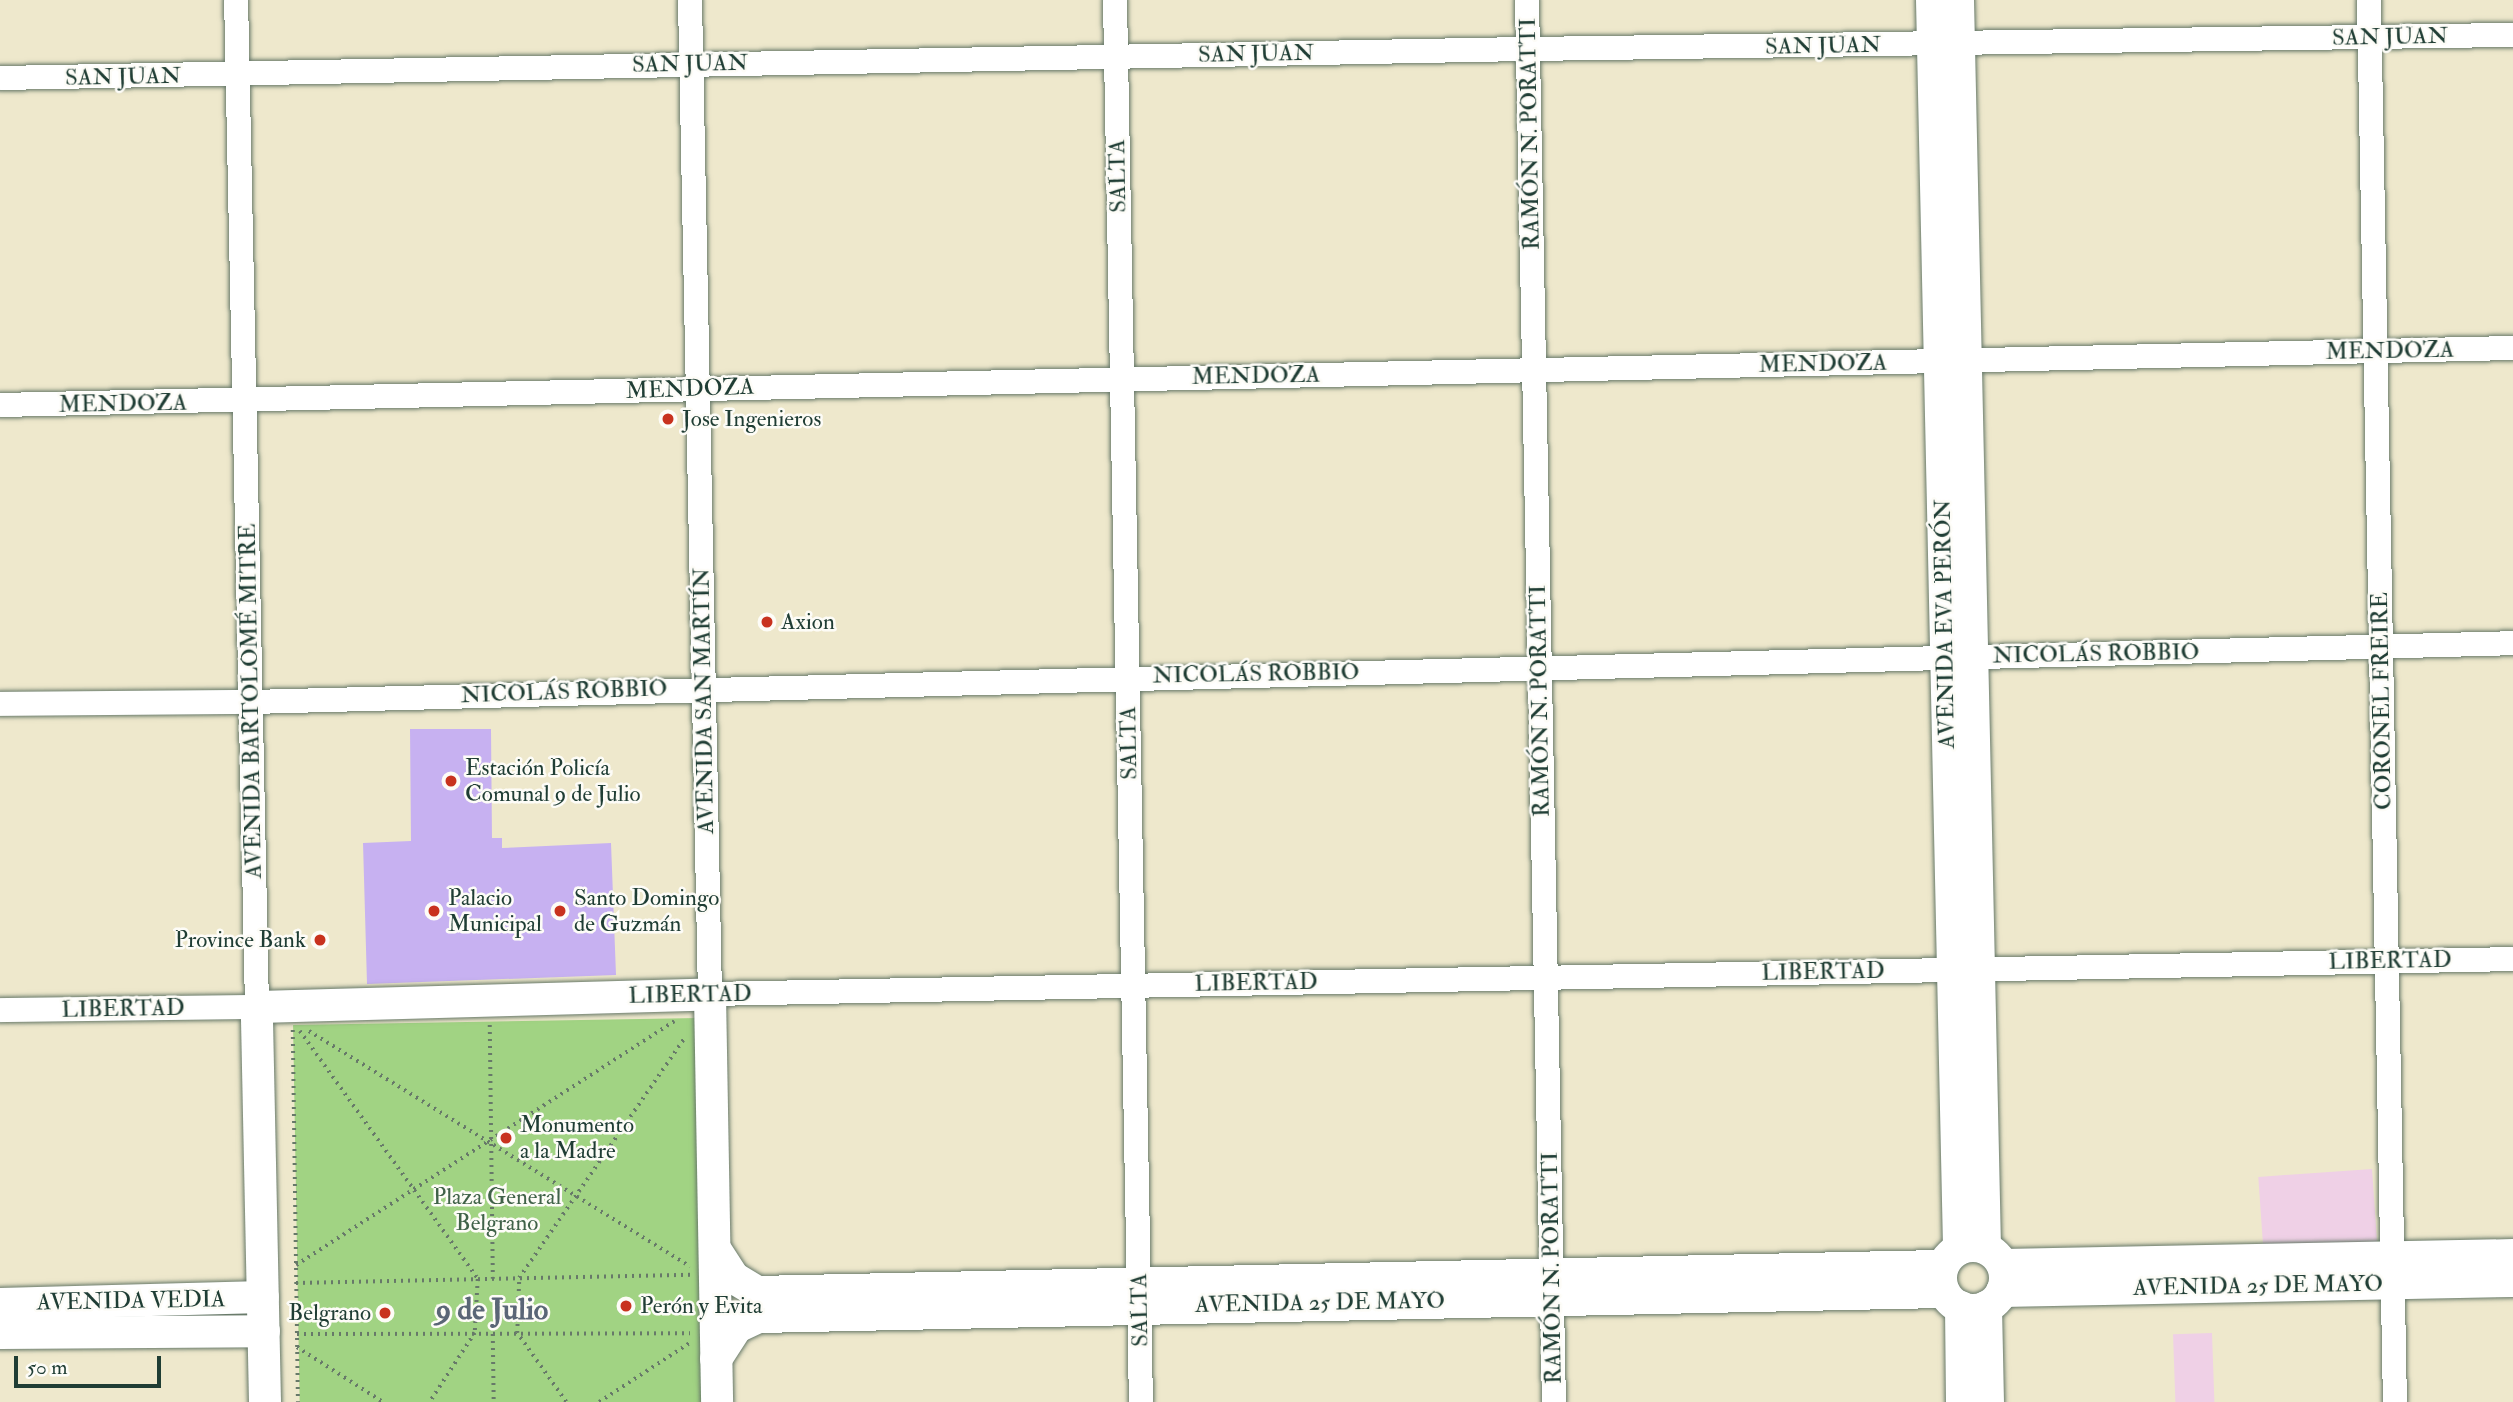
<!DOCTYPE html>
<meta charset="utf-8">
<style>
body{margin:0}
#map{position:relative;width:2513px;height:1402px;overflow:hidden;background:#eee8cc;font-family:"IM FELL Double Pica",serif}
div>[style]{position:absolute}
[style*='--x']{left:calc(var(--x)*1px);top:calc(var(--y)*1px);width:calc(var(--w)*1px);rotate:calc(var(--a)*1deg)}
.built>*{inset:0;background:#efd0e6;transform-origin:0 0}
.green>*{inset:0;background:#a1d383;transform-origin:0 0}
.building>*{inset:0;background:#c7b1f1}
.path>*{height:3.5px;margin-top:-1.75px;transform-origin:0;background:repeating-linear-gradient(90deg,#677969 0 2px,transparent 0 7px)}
.roads{filter:drop-shadow(0 0 2px #677969) drop-shadow(0 0 2px #677969)}
.minor>*{height:24px;margin:-12px;padding:0 12px;transform-origin:12px;border-radius:12px;background:#fff}
.major>*{height:32px;margin:-16px;padding:0 16px;transform-origin:16px;border-radius:16px;background:#fff}
.major>.ring{margin:-16px;padding:0;box-sizing:content-box;background:none;border:32px solid #fff;border-radius:50%}
.dots>*{width:19px;height:19px;translate:-50% -50%;box-sizing:border-box;border:4px solid #fdfcf7;border-radius:50%}
span{translate:-50% -50%;white-space:nowrap;text-align:center;line-height:1.15;-webkit-text-stroke:5px #fdfcf7;paint-order:stroke}
.street-label{font-size:23px;color:#1f3d34}
.poi-label{font-size:23px;color:#1f3d34}
.left{translate:0 -50%;text-align:left}
.right{translate:-100% -50%;text-align:right}
.park-label{font-size:23px;color:#406248}
.district-label{font-size:30px;color:#5a6676;font-weight:700}
.scale{position:absolute;left:14px;top:1356px;width:147px;height:32px;box-sizing:border-box;border:4px solid #1f3d34;border-top:0;padding-left:9px;font-size:21px;line-height:24px;white-space:nowrap;color:#1f3d34;-webkit-text-stroke:5px #fdfcf7;paint-order:stroke}
</style>
<div id="map">
<div class="built">
<div style="left:2372px;top:1169px;width:83px;height:114px;rotate:86deg"></div>
<div style="left:2212px;top:1333px;width:69px;height:39px;rotate:88deg"></div>
</div>
<div class="green">
<div style="left:698px;top:1018px;width:384px;height:405px;rotate:89deg"></div>
</div>
<div class="building">
<div style="clip-path:polygon(410px 729px,491px 729px,492px 838px,502px 838px,502px 848px,611px 843px,616px 975px,367px 984px,363px 843px,411px 841px)"></div>
</div>
<div class="path">
<div style="--x:490;--y:1025;--w:254;--a:89.3"></div>
<div style="--x:293;--y:1030;--w:372;--a:89.2"></div>
<div style="--x:300;--y:1031;--w:305;--a:54.3"></div>
<div style="--x:478;--y:1279;--w:54;--a:93.2"></div>
<div style="--x:475;--y:1333;--w:82;--a:123.1"></div>
<div style="--x:309;--y:1031;--w:448;--a:31.7"></div>
<div style="--x:296;--y:1265;--w:450;--a:-32.8"></div>
<div style="--x:296;--y:1283;--w:395;--a:-1.2"></div>
<div style="--x:297;--y:1334;--w:393;--a:-0.1"></div>
<div style="--x:493;--y:1334;--w:68;--a:89.2"></div>
<div style="--x:297;--y:1347;--w:102;--a:32.6"></div>
<div style="--x:566;--y:1402;--w:85;--a:-125.4"></div>
<div style="--x:517;--y:1333;--w:55;--a:-87.9"></div>
<div style="--x:519;--y:1278;--w:293;--a:-55.4"></div>
<div style="--x:599;--y:1402;--w:110;--a:-33.1"></div>
</div>
<div class="roads">
<div class="minor">
<div style="--x:690;--y:0;--w:994;--a:88.85"></div>
<div style="--x:710;--y:994;--w:1803;--a:-1.11"></div>
<div style="--x:1115;--y:0;--w:1402;--a:88.94"></div>
<div style="--x:1527;--y:0;--w:1402;--a:88.9"></div>
<div style="--x:2369;--y:0;--w:1402;--a:88.94"></div>
<div style="--x:0;--y:78;--w:1529;--a:-1.09"></div>
<div style="--x:1529;--y:49;--w:984;--a:-0.82"></div>
<div style="--x:0;--y:405;--w:2514;--a:-1.3"></div>
<div style="--x:0;--y:704;--w:251;--a:-0.5"></div>
<div style="--x:251;--y:702;--w:2263;--a:-1.49"></div>
<div style="--x:0;--y:1010;--w:257;--a:-0.7"></div>
<div style="--x:257;--y:1007;--w:1007;--a:-91.19"></div>
</div>
<div class="major">
<div style="--x:1932;--y:0;--w:1249;--a:88.76"></div>
<div style="--x:1958;--y:0;--w:1248;--a:88.76"></div>
<div class="ring" style="left:1941px;top:1246px;width:32px;height:32px"></div>
<div style="--x:715;--y:1249;--w:35;--a:57"></div>
<div style="--x:734;--y:1278;--w:27;--a:31"></div>
<div style="--x:757;--y:1292;--w:1186;--a:-1.26"></div>
<div style="--x:2003;--y:1265;--w:510;--a:-1.12"></div>
<div style="--x:2002;--y:1291;--w:511;--a:-1.12"></div>
<div style="--x:0;--y:1304;--w:263;--a:-1.5"></div>
<div style="--x:1961;--y:1307;--w:95;--a:89.4"></div>
<div style="--x:1986;--y:1307;--w:95;--a:88.8"></div>
<div style="--x:0;--y:1333;--w:264;--a:-0.4"></div>
<div style="--x:716;--y:1359;--w:38;--a:-57"></div>
<div style="--x:737;--y:1327;--w:23;--a:-25"></div>
<div style="--x:758;--y:1317;--w:1186;--a:-1.21"></div>
<div style="--x:265;--y:1402;--w:395;--a:-91.2"></div>
<div style="--x:257;--y:1007;--w:453;--a:-1.6"></div>
<div style="--x:710;--y:994;--w:408;--a:89"></div>
</div>
</div>
<div class="dots">
<div style="left:668px;top:419px;background:#c8321e"></div>
<div style="left:767px;top:622px;background:#c8321e"></div>
<div style="left:451px;top:781px;background:#c8321e"></div>
<div style="left:434px;top:911px;background:#c8321e"></div>
<div style="left:560px;top:911px;background:#c8321e"></div>
<div style="left:320px;top:940px;background:#c8321e"></div>
<div style="left:506px;top:1138px;background:#c8321e"></div>
<div style="left:626px;top:1306px;background:#c8321e"></div>
<div style="left:385px;top:1313px;background:#c8321e"></div>
</div>
<div class="street-label">
<span style="left:2390px;top:37px;rotate:-1deg">SAN JUAN</span>
<span style="left:1823px;top:46px;rotate:-1deg">SAN JUAN</span>
<span style="left:1256px;top:54px;rotate:-1deg">SAN JUAN</span>
<span style="left:690px;top:64px;rotate:-1deg">SAN JUAN</span>
<span style="left:123px;top:77px;rotate:-1deg">SAN JUAN</span>
<span style="left:1530px;top:134px;rotate:-91deg">RAMÓN N. PORATTI</span>
<span style="left:1118px;top:176px;rotate:-91deg">SALTA</span>
<span style="left:2390px;top:351px;rotate:-1deg">MENDOZA</span>
<span style="left:1823px;top:364px;rotate:-1deg">MENDOZA</span>
<span style="left:1256px;top:376px;rotate:-1deg">MENDOZA</span>
<span style="left:690px;top:389px;rotate:-2deg">MENDOZA</span>
<span style="left:123px;top:404px;rotate:-1deg">MENDOZA</span>
<span style="left:1945px;top:624px;rotate:-91deg">AVENIDA EVA PERÓN</span>
<span style="left:2096px;top:654px;rotate:-1deg">NICOLÁS ROBBIO</span>
<span style="left:1256px;top:674px;rotate:-1deg">NICOLÁS ROBBIO</span>
<span style="left:564px;top:692px;rotate:-2deg">NICOLÁS ROBBIO</span>
<span style="left:251px;top:701px;rotate:-91deg">AVENIDA BARTOLOMÉ MITRE</span>
<span style="left:704px;top:701px;rotate:-91deg">AVENIDA SAN MARTÍN</span>
<span style="left:1540px;top:701px;rotate:-91deg">RAMÓN N. PORATTI</span>
<span style="left:2382px;top:701px;rotate:-91deg">CORONEL FREIRE</span>
<span style="left:1129px;top:743px;rotate:-91deg">SALTA</span>
<span style="left:2390px;top:961px;rotate:-1deg">LIBERTAD</span>
<span style="left:1823px;top:972px;rotate:-1deg">LIBERTAD</span>
<span style="left:1256px;top:983px;rotate:-1deg">LIBERTAD</span>
<span style="left:690px;top:995px;rotate:-1deg">LIBERTAD</span>
<span style="left:123px;top:1009px;rotate:-1deg">LIBERTAD</span>
<span style="left:1552px;top:1268px;rotate:-91deg">RAMÓN N. PORATTI</span>
<span style="left:2258px;top:1286px;rotate:-1deg">AVENIDA 25 DE MAYO</span>
<span style="left:131px;top:1301px;rotate:-1deg">AVENIDA VEDIA</span>
<span style="left:1320px;top:1303px;rotate:-1deg">AVENIDA 25 DE MAYO</span>
<span style="left:1140px;top:1310px;rotate:-91deg">SALTA</span>
</div>
<div class="poi-label">
<span class="left" style="left:682px;top:419px">Jose Ingenieros</span>
<span class="left" style="left:781px;top:622px">Axion</span>
<span class="left" style="left:465px;top:781px">Estación Policía<br>Comunal 9 de Julio</span>
<span class="left" style="left:448px;top:911px">Palacio<br>Municipal</span>
<span class="left" style="left:574px;top:911px">Santo Domingo<br>de Guzmán</span>
<span class="right" style="left:306px;top:940px">Province Bank</span>
<span class="left" style="left:520px;top:1138px">Monumento<br>a la Madre</span>
<span class="left" style="left:640px;top:1306px">Perón y Evita</span>
<span class="right" style="left:371px;top:1313px">Belgrano</span>
</div>
<div class="park-label">
<span style="left:497px;top:1210px">Plaza General<br>Belgrano</span>
</div>
<div class="district-label">
<span style="left:492px;top:1310px">9 de Julio</span>
</div>
<div class="scale">50 m</div>
</div>
